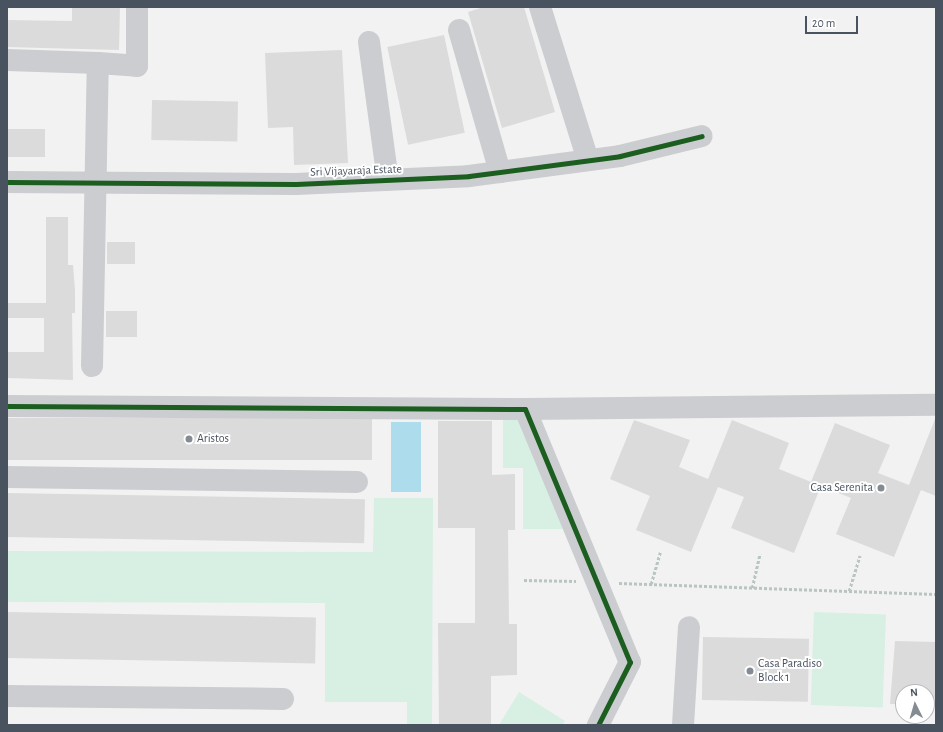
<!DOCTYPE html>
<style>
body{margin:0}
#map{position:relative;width:943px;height:732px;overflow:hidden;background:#f2f2f2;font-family:"Alegreya Sans",sans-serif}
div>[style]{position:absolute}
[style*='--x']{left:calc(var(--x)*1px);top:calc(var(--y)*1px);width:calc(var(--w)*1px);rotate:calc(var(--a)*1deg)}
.green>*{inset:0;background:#d7f0e3;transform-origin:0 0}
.water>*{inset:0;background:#addced;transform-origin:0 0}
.building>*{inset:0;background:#dbdbdc;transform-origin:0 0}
.path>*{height:2.5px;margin-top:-1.25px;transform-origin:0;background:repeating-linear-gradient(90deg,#b9c5c2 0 3px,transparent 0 5px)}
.minor>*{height:22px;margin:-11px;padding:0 11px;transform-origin:11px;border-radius:11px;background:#cccdd0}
.cycleway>*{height:5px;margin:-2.5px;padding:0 2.5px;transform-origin:2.5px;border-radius:2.5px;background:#1b5e20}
.dots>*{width:11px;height:11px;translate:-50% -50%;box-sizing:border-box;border:2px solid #fff;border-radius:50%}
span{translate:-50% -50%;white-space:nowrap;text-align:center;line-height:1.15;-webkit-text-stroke:4px #fff;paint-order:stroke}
.street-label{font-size:12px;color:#49535f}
.poi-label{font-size:12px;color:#49535f}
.left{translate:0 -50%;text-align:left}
.right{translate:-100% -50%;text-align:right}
.frame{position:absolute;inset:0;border:8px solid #49535f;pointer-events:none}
.north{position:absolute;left:895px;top:684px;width:40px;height:40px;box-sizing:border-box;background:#fff;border:1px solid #b6babf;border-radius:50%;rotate:355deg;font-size:11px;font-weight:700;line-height:16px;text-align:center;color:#49535f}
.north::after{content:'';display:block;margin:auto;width:14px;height:18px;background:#848b92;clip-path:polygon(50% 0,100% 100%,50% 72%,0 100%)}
.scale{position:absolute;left:805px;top:16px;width:53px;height:18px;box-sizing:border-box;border:2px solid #49535f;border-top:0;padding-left:5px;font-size:12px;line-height:14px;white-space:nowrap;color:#49535f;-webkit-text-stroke:3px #fff;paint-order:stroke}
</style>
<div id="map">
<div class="green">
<div style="clip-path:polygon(503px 416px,521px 416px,563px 529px,523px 529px,523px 468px,503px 468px)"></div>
<div style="clip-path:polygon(374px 498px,433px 498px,432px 725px,407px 725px,407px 702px,325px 702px,325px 603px,7px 602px,7px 551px,373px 552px)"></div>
<div style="left:814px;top:612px;width:72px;height:93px;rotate:2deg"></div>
<div style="clip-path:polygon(519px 692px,565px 721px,562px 725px,499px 725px)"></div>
</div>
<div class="water">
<div style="left:391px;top:422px;width:30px;height:70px"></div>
</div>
<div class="building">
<div style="clip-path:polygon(72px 7px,120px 7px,119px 50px,7px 47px,7px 20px,72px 21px)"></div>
<div style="clip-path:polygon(484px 7px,524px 7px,555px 112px,502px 128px,468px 12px)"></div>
<div style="left:444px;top:35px;width:100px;height:58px;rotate:78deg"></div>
<div style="clip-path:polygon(342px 50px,348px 163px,294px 165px,293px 127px,268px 128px,265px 53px)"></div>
<div style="left:152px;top:100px;width:86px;height:40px;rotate:1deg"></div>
<div style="left:7px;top:129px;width:38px;height:28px"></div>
<div style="clip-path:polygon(46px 217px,68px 217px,68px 265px,73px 265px,75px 290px,75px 313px,72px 313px,73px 380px,7px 378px,7px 352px,44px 352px,44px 318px,8px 318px,8px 303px,46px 303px)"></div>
<div style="left:107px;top:242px;width:28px;height:22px"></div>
<div style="left:106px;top:311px;width:31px;height:26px"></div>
<div style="left:7px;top:418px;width:365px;height:42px"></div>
<div style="clip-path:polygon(935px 419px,936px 496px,921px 490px,894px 557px,836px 534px,851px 498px,811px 482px,835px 423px,890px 445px,878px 473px,909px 485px)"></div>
<div style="clip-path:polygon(634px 420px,690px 440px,679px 467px,708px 479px,732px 420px,789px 443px,779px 469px,821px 486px,794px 553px,731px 528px,744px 497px,718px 487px,691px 552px,636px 530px,650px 496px,610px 479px)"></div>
<div style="clip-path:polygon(438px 421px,492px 421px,492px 475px,515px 474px,515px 530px,508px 530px,509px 624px,517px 624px,517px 675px,491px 676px,491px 725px,439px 725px,438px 623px,475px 623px,475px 528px,438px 528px)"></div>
<div style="left:7px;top:493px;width:358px;height:44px;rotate:1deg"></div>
<div style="left:7px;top:612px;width:309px;height:46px;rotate:1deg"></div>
<div style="left:703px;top:637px;width:106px;height:63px;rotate:1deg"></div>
<div style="clip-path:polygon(895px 641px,936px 642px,936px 705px,927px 704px,927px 692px,903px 692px,903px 704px,890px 704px)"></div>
</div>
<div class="path">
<div style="--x:524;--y:580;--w:52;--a:1.1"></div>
<div style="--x:619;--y:583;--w:317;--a:2"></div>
<div style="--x:651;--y:584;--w:33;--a:-74"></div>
<div style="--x:752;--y:588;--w:35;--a:-77"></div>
<div style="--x:849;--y:591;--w:37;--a:-73"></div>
</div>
<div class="minor">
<div style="--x:540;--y:7;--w:160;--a:72.6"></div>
<div style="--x:459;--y:30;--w:148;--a:73.9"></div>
<div style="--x:369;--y:42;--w:139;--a:82.2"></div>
<div style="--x:7;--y:60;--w:91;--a:1.9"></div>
<div style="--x:7;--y:182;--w:289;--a:0.4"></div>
<div style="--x:296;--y:184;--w:173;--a:-2.6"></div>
<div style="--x:469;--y:176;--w:152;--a:-7.5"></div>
<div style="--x:620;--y:156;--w:84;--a:-13.7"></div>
<div style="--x:92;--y:366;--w:303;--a:-88.9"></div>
<div style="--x:98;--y:63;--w:39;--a:4"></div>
<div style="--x:137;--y:66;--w:59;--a:-90"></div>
<div style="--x:7;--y:406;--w:518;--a:0.33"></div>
<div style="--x:525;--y:409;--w:274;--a:67.5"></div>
<div style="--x:630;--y:662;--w:71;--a:116.9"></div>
<div style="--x:525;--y:409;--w:411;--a:-0.6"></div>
<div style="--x:7;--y:477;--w:350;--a:0.8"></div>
<div style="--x:7;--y:696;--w:276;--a:0.6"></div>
<div style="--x:683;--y:725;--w:98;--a:-86.5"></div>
</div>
<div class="cycleway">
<div style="--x:7;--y:182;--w:289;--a:0.4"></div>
<div style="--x:296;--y:184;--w:173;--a:-2.6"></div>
<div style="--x:469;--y:176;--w:152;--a:-7.5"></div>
<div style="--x:620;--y:156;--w:84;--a:-13.7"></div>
<div style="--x:7;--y:406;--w:518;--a:0.33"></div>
<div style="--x:525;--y:409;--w:274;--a:67.5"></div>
<div style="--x:630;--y:662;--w:71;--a:116.9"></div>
</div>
<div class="dots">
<div style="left:189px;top:439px;background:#848b92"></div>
<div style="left:881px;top:488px;background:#848b92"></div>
<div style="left:750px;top:671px;background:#848b92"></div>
</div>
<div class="street-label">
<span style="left:356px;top:171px;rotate:-2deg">Sri Vijayaraja Estate</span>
</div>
<div class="poi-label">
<span class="left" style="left:197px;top:439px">Aristos</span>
<span class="right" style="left:873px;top:488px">Casa Serenita</span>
<span class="left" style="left:758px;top:671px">Casa Paradiso<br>Block 1</span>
</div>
<div class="frame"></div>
<div class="north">N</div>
<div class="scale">20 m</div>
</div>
